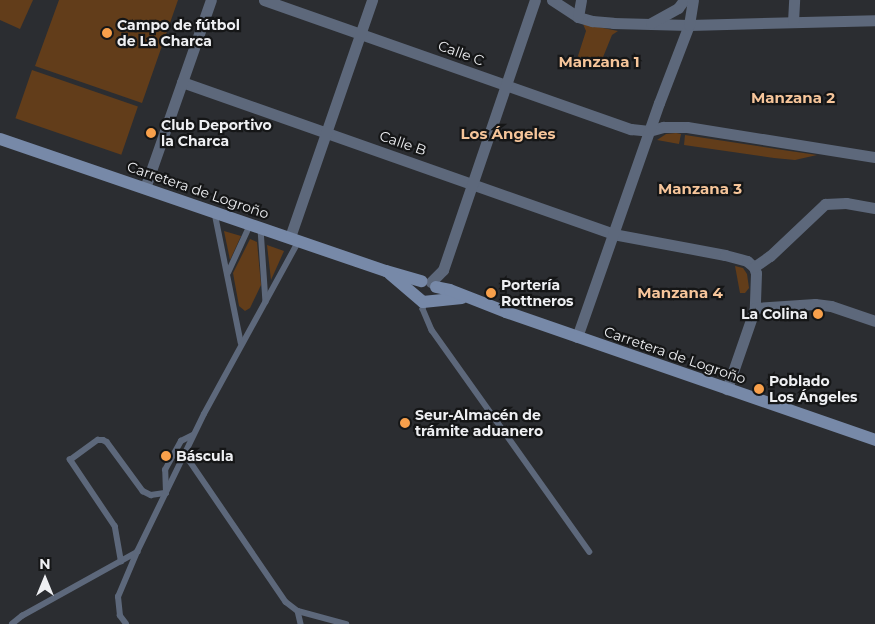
<!DOCTYPE html>
<meta charset="utf-8">
<style>
body{margin:0}
#map{position:relative;width:875px;height:624px;overflow:hidden;background:#2b2d31;font-family:Montserrat,sans-serif}
div>[style]{position:absolute}
[style*='--x']{left:calc(var(--x)*1px);top:calc(var(--y)*1px);width:calc(var(--w)*1px);rotate:calc(var(--a)*1deg)}
.green>*{inset:0;background:#623d1a;transform-origin:0 0}
.lane>*{height:5.5px;margin:-2.75px;padding:0 2.75px;transform-origin:2.75px;border-radius:2.75px;background:#5d687b}
.street>*{height:11px;margin:-5.5px;padding:0 5.5px;transform-origin:5.5px;border-radius:5.5px;background:#5d687b}
.secondary>*{height:12px;margin:-6px;padding:0 6px;transform-origin:6px;border-radius:6px;background:#7789a8}
.dots>*{width:14px;height:14px;translate:-50% -50%;box-sizing:border-box;border:2px solid #151617;border-radius:50%}
span{translate:-50% -50%;white-space:nowrap;text-align:center;line-height:1.15;-webkit-text-stroke:4.5px #151617;paint-order:stroke}
.poi-label{font-size:14px;color:#eeeff2;font-weight:700}
.left{translate:0 -50%;text-align:left}
.right{translate:-100% -50%;text-align:right}
.street-label{font-size:14px;color:#eeeff2}
.neighbourhood-label{font-size:15px;color:#f6c59a;font-weight:700}
.north{position:absolute;left:20px;top:554px;width:50px;height:50px;-webkit-text-stroke:4px #151617;paint-order:stroke;rotate:0deg;font-size:14px;font-weight:700;line-height:20px;text-align:center;color:#eeeff2}
.north::after{content:'';display:block;margin:auto;width:18px;height:22px;background:#eeeff2;clip-path:polygon(50% 0,100% 100%,50% 72%,0 100%)}
</style>
<div id="map">
<div class="green">
<div style="clip-path:polygon(0 0,33px 0,20px 29px,0 20px)"></div>
<div style="clip-path:polygon(59px 0,178px 0,142px 103px,35px 66px)"></div>
<div style="clip-path:polygon(583px 24px,618px 31px,612px 35px,599px 67px,577px 59px,586px 31px)"></div>
<div style="left:32px;top:70px;width:112px;height:51px;rotate:19deg"></div>
<div style="clip-path:polygon(676px 133px,681px 134px,679px 144px,657px 140px,666px 134px)"></div>
<div style="clip-path:polygon(685px 135px,783px 150px,817px 155px,795px 160px,774px 158px,684px 145px)"></div>
<div style="clip-path:polygon(224px 231px,241px 236px,230px 260px)"></div>
<div style="clip-path:polygon(250px 239px,257px 242px,261px 285px,250px 308px,245px 311px,239px 306px,233px 273px)"></div>
<div style="clip-path:polygon(267px 245px,284px 251px,271px 280px)"></div>
<div style="clip-path:polygon(735px 266px,743px 268px,747px 274px,749px 288px,745px 293px,740px 293px)"></div>
</div>
<div class="lane">
<div style="--x:215;--y:213;--w:132;--a:78.6"></div>
<div style="--x:261;--y:229;--w:73;--a:86.1"></div>
<div style="--x:228;--y:273;--w:53;--a:-65.4"></div>
<div style="--x:425;--y:302;--w:7;--a:106"></div>
<div style="--x:423;--y:309;--w:23;--a:67"></div>
<div style="--x:432;--y:330;--w:272;--a:54.6"></div>
<div style="--x:185;--y:454;--w:179;--a:55.7"></div>
<div style="--x:286;--y:602;--w:15;--a:37"></div>
<div style="--x:298;--y:611;--w:50;--a:15.2"></div>
<div style="--x:121;--y:562;--w:36;--a:-100"></div>
<div style="--x:115;--y:527;--w:81;--a:-123.9"></div>
<div style="--x:70;--y:460;--w:34;--a:-36"></div>
<div style="--x:98;--y:440;--w:5;--a:0"></div>
<div style="--x:103;--y:440;--w:4;--a:27"></div>
<div style="--x:107;--y:442;--w:61;--a:53.7"></div>
<div style="--x:143;--y:491;--w:9;--a:27"></div>
<div style="--x:151;--y:495;--w:15;--a:-8"></div>
<div style="--x:166;--y:493;--w:23;--a:-92"></div>
<div style="--x:165;--y:470;--w:33;--a:-61"></div>
<div style="--x:181;--y:441;--w:13;--a:-27"></div>
<div style="--x:298;--y:611;--w:13;--a:77"></div>
<div style="--x:12;--y:624;--w:13;--a:-39"></div>
<div style="--x:22;--y:616;--w:132;--a:-29.1"></div>
<div style="--x:126;--y:624;--w:10;--a:-127"></div>
<div style="--x:120;--y:616;--w:19;--a:-96"></div>
<div style="--x:118;--y:597;--w:49;--a:-67.1"></div>
<div style="--x:137;--y:552;--w:153;--a:-64.1"></div>
<div style="--x:204;--y:414;--w:196;--a:-61.3"></div>
</div>
<div class="street">
<div style="--x:264;--y:0;--w:389;--a:19.4"></div>
<div style="--x:631;--y:129;--w:18;--a:6"></div>
<div style="--x:649;--y:131;--w:15;--a:-16"></div>
<div style="--x:663;--y:127;--w:24;--a:0"></div>
<div style="--x:687;--y:127;--w:190;--a:9.1"></div>
<div style="--x:552;--y:0;--w:31;--a:33"></div>
<div style="--x:578;--y:17;--w:15;--a:16"></div>
<div style="--x:592;--y:21;--w:21;--a:5"></div>
<div style="--x:613;--y:23;--w:76;--a:1.5"></div>
<div style="--x:689;--y:25;--w:186;--a:-1.5"></div>
<div style="--x:578;--y:17;--w:17;--a:-80"></div>
<div style="--x:793;--y:22;--w:22;--a:-87"></div>
<div style="--x:651;--y:23;--w:31;--a:-29"></div>
<div style="--x:678;--y:8;--w:10;--a:-53"></div>
<div style="--x:182;--y:82;--w:457;--a:19.4"></div>
<div style="--x:613;--y:234;--w:114;--a:10.6"></div>
<div style="--x:725;--y:255;--w:23;--a:15"></div>
<div style="--x:747;--y:261;--w:9;--a:41"></div>
<div style="--x:754;--y:267;--w:6;--a:72"></div>
<div style="--x:756;--y:273;--w:35;--a:92"></div>
<div style="--x:755;--y:308;--w:86;--a:109.1"></div>
<div style="--x:145;--y:188;--w:199;--a:-70.7"></div>
<div style="--x:290;--y:237;--w:251;--a:-70.9"></div>
<div style="--x:754;--y:267;--w:19;--a:-35"></div>
<div style="--x:770;--y:256;--w:76;--a:-43.4"></div>
<div style="--x:825;--y:204;--w:21;--a:-3"></div>
<div style="--x:846;--y:203;--w:29;--a:10"></div>
<div style="--x:431;--y:282;--w:17;--a:-45"></div>
<div style="--x:443;--y:270;--w:285;--a:-71.2"></div>
<div style="--x:755;--y:308;--w:60;--a:-3.8"></div>
<div style="--x:815;--y:304;--w:16;--a:7"></div>
<div style="--x:831;--y:306;--w:46;--a:18.8"></div>
<div style="--x:577;--y:337;--w:248;--a:-70.7"></div>
<div style="--x:659;--y:103;--w:84;--a:-69"></div>
<div style="--x:689;--y:25;--w:25;--a:-81"></div>
</div>
<div class="secondary">
<div style="--x:0;--y:139;--w:408;--a:18.9"></div>
<div style="--x:386;--y:271;--w:37;--a:16"></div>
<div style="--x:390;--y:274;--w:43;--a:40.3"></div>
<div style="--x:423;--y:302;--w:39;--a:-6"></div>
<div style="--x:436;--y:287;--w:14;--a:12"></div>
<div style="--x:450;--y:290;--w:60;--a:21.4"></div>
<div style="--x:506;--y:312;--w:391;--a:19.1"></div>
</div>
<div class="dots">
<div style="left:107px;top:33px;background:#f8a04b"></div>
<div style="left:151px;top:133px;background:#f8a04b"></div>
<div style="left:491px;top:293px;background:#f8a04b"></div>
<div style="left:818px;top:314px;background:#f8a04b"></div>
<div style="left:759px;top:389px;background:#f8a04b"></div>
<div style="left:405px;top:423px;background:#f8a04b"></div>
<div style="left:166px;top:456px;background:#f8a04b"></div>
</div>
<div class="poi-label">
<span class="left" style="left:117px;top:33px">Campo de fútbol<br>de La Charca</span>
<span class="left" style="left:161px;top:133px">Club Deportivo<br>la Charca</span>
<span class="left" style="left:501px;top:293px">Portería<br>Rottneros</span>
<span class="right" style="left:808px;top:314px">La Colina</span>
<span class="left" style="left:769px;top:389px">Poblado<br>Los Ángeles</span>
<span class="left" style="left:415px;top:423px">Seur-Almacén de<br>trámite aduanero</span>
<span class="left" style="left:176px;top:456px">Báscula</span>
</div>
<div class="street-label">
<span style="left:461px;top:53px;rotate:20deg">Calle C</span>
<span style="left:403px;top:143px;rotate:19deg">Calle B</span>
<span style="left:198px;top:190px;rotate:19deg">Carretera de Logroño</span>
<span style="left:675px;top:355px;rotate:19deg">Carretera de Logroño</span>
</div>
<div class="neighbourhood-label">
<span style="left:599px;top:62px">Manzana 1</span>
<span style="left:793px;top:98px">Manzana 2</span>
<span style="left:508px;top:134px">Los Ángeles</span>
<span style="left:700px;top:189px">Manzana 3</span>
<span style="left:680px;top:293px">Manzana 4</span>
</div>
<div class="north">N</div>
</div>
